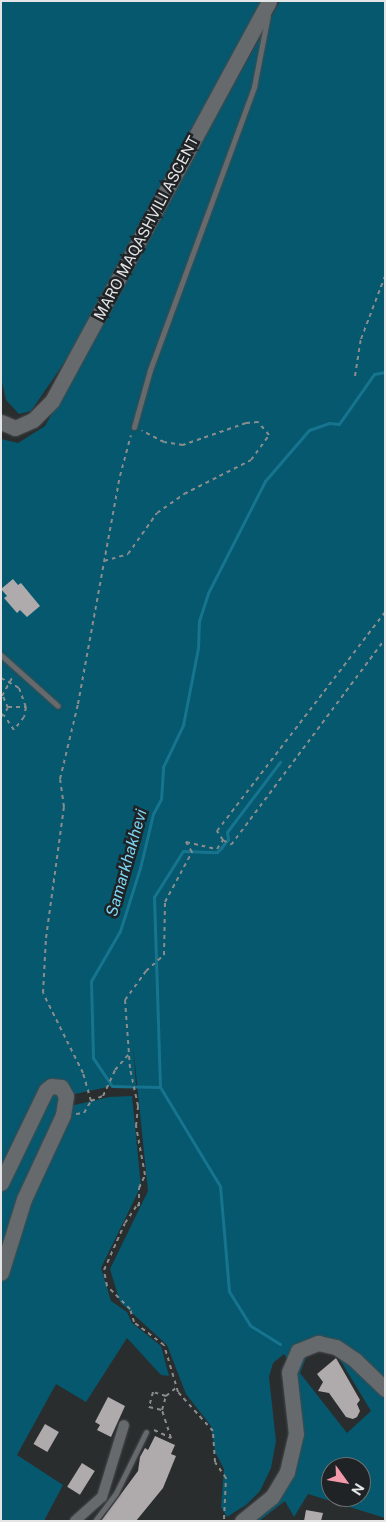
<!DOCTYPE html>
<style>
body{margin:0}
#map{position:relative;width:386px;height:1522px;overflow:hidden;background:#2a2d2e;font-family:"Public Sans",sans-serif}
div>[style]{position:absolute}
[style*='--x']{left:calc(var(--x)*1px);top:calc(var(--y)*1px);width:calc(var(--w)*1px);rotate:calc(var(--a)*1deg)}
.green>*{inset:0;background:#05586e}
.stream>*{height:3px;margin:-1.5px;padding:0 1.5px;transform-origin:1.5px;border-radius:1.5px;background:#17748f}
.building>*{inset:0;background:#afaaab;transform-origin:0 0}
.path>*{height:2px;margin-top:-1px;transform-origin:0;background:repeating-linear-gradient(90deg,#8a8c8d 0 4px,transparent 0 8px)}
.roads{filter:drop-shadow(0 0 1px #484b4d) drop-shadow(0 0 1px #484b4d)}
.service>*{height:5px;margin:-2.5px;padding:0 2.5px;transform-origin:2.5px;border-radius:2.5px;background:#666a6c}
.minor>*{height:10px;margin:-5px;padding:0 5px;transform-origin:5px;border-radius:5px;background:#666a6c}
.secondary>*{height:15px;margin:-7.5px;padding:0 7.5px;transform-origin:7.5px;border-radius:7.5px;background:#666a6c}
span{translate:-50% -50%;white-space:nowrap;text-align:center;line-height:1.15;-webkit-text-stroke:5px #202325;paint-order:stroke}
.street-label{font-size:15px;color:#e3e5e6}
.water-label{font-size:16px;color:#7cd6f5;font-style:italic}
.frame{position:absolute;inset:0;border:2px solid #e3e5e6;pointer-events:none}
.north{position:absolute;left:321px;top:1457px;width:50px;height:50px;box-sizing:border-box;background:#202325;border:1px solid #6e7172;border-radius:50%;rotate:122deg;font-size:14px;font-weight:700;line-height:20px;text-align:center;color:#e3e5e6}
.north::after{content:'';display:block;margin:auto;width:18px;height:22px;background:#f39aaa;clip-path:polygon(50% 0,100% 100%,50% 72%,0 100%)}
</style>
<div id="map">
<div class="green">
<div style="clip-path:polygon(1px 1px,263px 1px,77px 344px,31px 411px,19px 414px,6px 400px,1px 378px)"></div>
<div style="clip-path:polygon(evenodd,280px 1px,385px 1px,385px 1518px,308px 1494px,294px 1517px,285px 1501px,259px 1521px,242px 1521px,287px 1472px,291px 1365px,284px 1354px,273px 1363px,269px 1377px,276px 1441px,271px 1468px,260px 1491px,246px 1505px,227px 1517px,221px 1507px,224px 1469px,215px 1452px,211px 1426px,186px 1394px,167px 1345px,120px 1302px,110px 1269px,148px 1191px,133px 1045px,136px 1085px,112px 1086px,66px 1096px,1px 1273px,1px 439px,18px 443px,45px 426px,280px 1px,326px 1349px,339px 1358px,371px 1411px,347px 1433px,300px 1373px,307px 1355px,326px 1349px,280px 1px,331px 1467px,361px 1467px,361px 1497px,331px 1497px,331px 1467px)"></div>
<div style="clip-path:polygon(132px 1096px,141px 1186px,101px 1268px,111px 1301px,127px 1312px,132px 1323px,161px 1346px,169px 1376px,161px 1375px,127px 1338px,86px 1402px,56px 1384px,17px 1455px,63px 1485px,44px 1521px,1px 1521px,1px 1283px,66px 1107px,109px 1097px)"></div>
</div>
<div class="stream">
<div style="--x:160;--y:1087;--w:190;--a:-91.8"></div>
<div style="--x:154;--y:897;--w:54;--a:-57.8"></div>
<div style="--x:183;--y:851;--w:34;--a:2"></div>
<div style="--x:217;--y:852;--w:6;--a:-45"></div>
<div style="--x:221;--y:848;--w:11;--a:-52"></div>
<div style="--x:228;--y:839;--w:7;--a:-98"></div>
<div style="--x:227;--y:832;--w:88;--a:-52.9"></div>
<div style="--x:280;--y:1344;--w:36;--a:-148"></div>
<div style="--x:250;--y:1325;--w:40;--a:-122"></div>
<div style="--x:229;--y:1291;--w:105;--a:-94.9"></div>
<div style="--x:220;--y:1186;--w:116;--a:-121.2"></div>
<div style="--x:160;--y:1087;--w:48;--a:-178.8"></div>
<div style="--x:112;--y:1086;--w:34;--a:-124"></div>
<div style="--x:93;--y:1058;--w:77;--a:-91.5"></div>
<div style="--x:91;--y:981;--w:58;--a:-59.9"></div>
<div style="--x:120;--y:931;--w:66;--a:-72.4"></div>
<div style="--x:140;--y:868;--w:56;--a:-76.5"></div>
<div style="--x:153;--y:814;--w:17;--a:-62"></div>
<div style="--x:161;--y:799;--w:32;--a:-86"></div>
<div style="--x:163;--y:767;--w:47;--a:-64.5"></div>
<div style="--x:183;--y:725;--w:78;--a:-79"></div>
<div style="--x:198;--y:648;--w:27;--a:-88"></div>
<div style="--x:199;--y:621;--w:29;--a:-72"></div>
<div style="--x:208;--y:593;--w:126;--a:-63"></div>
<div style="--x:265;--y:481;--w:67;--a:-49.2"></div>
<div style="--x:309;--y:430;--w:21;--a:-19"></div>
<div style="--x:329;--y:423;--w:10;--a:6"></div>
<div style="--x:339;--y:424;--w:61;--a:-55"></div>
<div style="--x:374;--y:374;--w:11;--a:-10"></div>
</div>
<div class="building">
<div style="clip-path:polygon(13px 579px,18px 585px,21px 583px,40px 606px,27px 617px,20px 610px,17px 613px,4px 598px,7px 596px,1px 589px)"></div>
<div style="clip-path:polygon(336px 1358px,360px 1400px,357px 1404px,360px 1411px,357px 1417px,353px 1419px,346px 1417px,329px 1393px,318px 1391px,323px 1382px,317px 1374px)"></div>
<div style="clip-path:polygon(108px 1397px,125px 1406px,111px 1437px,97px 1430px,100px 1425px,95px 1422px)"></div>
<div style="left:45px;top:1424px;width:16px;height:23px;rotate:30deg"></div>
<div style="clip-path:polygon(155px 1436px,175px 1445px,171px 1454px,176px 1456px,163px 1488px,136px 1521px,101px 1521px,138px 1471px,140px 1457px,145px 1448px,148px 1450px)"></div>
<div style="left:82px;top:1463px;width:15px;height:28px;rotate:32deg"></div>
<div style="clip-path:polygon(306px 1510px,323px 1513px,321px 1521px,304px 1521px)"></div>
</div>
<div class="path">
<div style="--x:355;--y:376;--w:37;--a:-81"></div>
<div style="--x:361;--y:339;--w:67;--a:-69.1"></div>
<div style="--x:104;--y:561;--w:25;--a:-16"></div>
<div style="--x:128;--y:554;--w:50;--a:-54.7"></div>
<div style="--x:157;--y:513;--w:33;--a:-35"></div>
<div style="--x:184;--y:494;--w:75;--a:-26.9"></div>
<div style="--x:251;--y:460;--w:31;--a:-54"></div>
<div style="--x:269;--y:435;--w:17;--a:-130"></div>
<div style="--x:258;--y:422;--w:12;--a:175"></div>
<div style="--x:246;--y:423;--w:67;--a:160.8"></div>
<div style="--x:183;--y:445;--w:19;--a:-171"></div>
<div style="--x:164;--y:442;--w:25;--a:-153"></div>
<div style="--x:1;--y:678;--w:21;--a:29"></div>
<div style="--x:19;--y:688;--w:20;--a:70"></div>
<div style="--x:26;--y:707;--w:10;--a:101"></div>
<div style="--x:24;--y:717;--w:16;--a:128"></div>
<div style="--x:14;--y:730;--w:18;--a:-124"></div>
<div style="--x:2;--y:696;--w:23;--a:-61"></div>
<div style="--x:8;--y:707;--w:18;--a:0"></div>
<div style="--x:1;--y:717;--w:11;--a:-52"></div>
<div style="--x:8;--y:708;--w:13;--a:-113"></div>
<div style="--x:223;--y:840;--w:9;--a:32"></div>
<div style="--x:231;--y:845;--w:257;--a:-53.2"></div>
<div style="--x:91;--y:1101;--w:13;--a:-23"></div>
<div style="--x:103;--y:1096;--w:29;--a:-65"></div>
<div style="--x:115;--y:1070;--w:20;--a:-49"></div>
<div style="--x:76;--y:1114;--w:8;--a:-7"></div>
<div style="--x:84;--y:1113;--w:14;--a:-60"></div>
<div style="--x:91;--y:1101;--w:29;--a:-106"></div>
<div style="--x:83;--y:1073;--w:89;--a:-116.6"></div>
<div style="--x:43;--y:993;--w:55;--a:-86.9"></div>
<div style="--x:46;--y:938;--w:132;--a:-82.2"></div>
<div style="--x:64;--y:807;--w:28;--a:-98"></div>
<div style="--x:60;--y:779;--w:77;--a:-76.5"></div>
<div style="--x:78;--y:704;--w:232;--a:-79.6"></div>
<div style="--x:120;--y:476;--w:42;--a:-75"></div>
<div style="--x:166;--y:1396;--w:13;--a:-39"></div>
<div style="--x:154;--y:1430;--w:19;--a:25"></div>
<div style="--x:171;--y:1438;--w:29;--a:-108"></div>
<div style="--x:162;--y:1410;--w:15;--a:-74"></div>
<div style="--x:166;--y:1396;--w:14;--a:-163"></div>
<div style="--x:153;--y:1392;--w:16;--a:105"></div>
<div style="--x:149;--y:1407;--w:13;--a:13"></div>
<div style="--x:224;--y:1519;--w:41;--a:-87.2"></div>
<div style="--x:226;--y:1478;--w:19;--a:-125"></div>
<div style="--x:215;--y:1462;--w:31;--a:-94"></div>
<div style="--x:213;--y:1431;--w:52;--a:-131.9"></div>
<div style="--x:178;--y:1392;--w:49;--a:-106.6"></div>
<div style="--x:164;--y:1345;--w:38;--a:-143"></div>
<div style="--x:134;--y:1322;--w:14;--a:-107"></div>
<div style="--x:130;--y:1309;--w:33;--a:-135"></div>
<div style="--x:107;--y:1286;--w:16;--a:-101"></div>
<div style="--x:104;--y:1270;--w:51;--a:-65.9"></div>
<div style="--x:125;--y:1223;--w:22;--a:-56"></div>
<div style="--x:137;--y:1205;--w:2;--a:27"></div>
<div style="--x:139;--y:1206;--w:18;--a:-90"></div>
<div style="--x:139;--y:1188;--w:14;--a:-65"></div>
<div style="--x:145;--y:1175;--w:50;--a:-100.4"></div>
<div style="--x:136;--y:1126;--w:20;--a:-84"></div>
<div style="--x:138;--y:1106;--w:39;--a:-102"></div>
<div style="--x:130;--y:1068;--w:68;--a:-94.2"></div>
<div style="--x:125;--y:1000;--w:36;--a:-54"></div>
<div style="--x:146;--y:971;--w:24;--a:-42"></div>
<div style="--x:164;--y:955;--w:53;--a:-88.9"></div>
<div style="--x:165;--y:902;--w:57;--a:-61.6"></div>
<div style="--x:192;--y:852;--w:12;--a:-121"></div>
<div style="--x:186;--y:842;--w:32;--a:13"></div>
<div style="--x:217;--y:849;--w:11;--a:-56"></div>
<div style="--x:223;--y:840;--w:11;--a:-124"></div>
<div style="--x:217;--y:831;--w:276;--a:-52.5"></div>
</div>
<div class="roads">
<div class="service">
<div style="--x:134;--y:427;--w:59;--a:-74.3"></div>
<div style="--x:150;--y:370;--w:302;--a:-69.8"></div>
<div style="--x:254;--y:87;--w:73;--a:-79"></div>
<div style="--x:1;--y:655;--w:76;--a:41.8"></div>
<div style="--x:95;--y:1521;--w:35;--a:-53"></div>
<div style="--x:116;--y:1493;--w:68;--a:-63.8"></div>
</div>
<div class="minor">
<div style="--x:75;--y:1521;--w:36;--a:-42"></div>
<div style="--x:102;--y:1497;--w:75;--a:-73"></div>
</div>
<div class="secondary">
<div style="--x:1;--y:422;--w:15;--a:23"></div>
<div style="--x:15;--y:428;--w:20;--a:-24"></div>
<div style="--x:33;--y:420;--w:27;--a:-45"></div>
<div style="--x:52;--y:401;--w:455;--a:-61.5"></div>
<div style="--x:1;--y:1183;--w:103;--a:-64.2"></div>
<div style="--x:46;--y:1090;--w:6;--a:-39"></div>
<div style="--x:51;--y:1086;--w:10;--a:6"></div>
<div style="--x:61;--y:1087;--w:10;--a:61"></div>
<div style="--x:66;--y:1096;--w:19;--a:99"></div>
<div style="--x:63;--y:1115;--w:93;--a:114.9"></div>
<div style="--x:24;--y:1199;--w:77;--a:107.3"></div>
<div style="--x:242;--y:1521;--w:38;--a:-39"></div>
<div style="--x:272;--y:1497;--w:29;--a:-59"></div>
<div style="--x:287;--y:1472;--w:39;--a:-77"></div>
<div style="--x:296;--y:1434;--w:62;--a:-96.4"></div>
<div style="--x:289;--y:1372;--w:23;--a:-67"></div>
<div style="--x:298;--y:1351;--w:22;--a:-22"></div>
<div style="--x:318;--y:1343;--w:18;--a:13"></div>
<div style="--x:336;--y:1347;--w:23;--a:34"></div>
<div style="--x:355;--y:1360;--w:42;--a:44"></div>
</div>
</div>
<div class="street-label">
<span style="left:146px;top:228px;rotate:-62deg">MARO MAQASHVILI ASCENT</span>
</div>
<div class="water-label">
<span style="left:127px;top:863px;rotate:-74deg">Samarkhakhevi</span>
</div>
<div class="frame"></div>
<div class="north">N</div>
</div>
